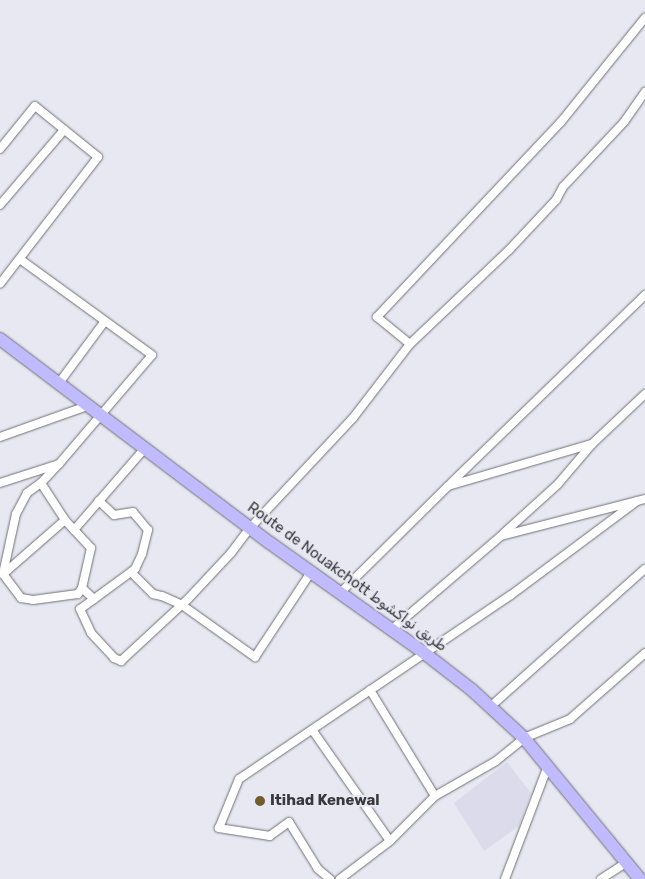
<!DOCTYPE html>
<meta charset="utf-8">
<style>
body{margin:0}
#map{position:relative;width:645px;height:879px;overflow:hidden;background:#e8e8f2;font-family:Rubik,"Noto Sans Arabic",sans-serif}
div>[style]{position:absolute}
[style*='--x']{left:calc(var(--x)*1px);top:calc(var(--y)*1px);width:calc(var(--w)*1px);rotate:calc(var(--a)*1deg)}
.built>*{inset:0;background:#dbdbeb}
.roads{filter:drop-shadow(0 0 1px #6f6f77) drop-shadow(0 0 1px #6f6f77)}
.minor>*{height:8px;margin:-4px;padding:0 4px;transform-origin:4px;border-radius:4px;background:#fff}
.trunk>*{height:12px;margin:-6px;padding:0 6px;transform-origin:6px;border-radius:6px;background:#c0bbfe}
.dots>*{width:14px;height:14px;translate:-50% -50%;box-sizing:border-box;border:2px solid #e8e8f2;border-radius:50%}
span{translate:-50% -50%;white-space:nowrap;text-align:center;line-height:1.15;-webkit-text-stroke:4.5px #e8e8f2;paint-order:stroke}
.street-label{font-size:15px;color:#39393d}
.poi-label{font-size:15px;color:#39393d;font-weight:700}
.left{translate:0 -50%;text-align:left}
</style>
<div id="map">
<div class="built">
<div style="clip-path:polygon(507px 762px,531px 793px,519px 826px,484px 851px,454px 803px)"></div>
</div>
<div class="roads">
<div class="minor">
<div style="--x:0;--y:149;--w:55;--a:-50.9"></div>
<div style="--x:35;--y:106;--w:81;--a:39"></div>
<div style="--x:98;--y:157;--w:160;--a:127.7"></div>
<div style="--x:0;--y:205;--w:99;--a:-49.5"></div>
<div style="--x:410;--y:344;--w:43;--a:-140.7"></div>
<div style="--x:377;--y:317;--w:268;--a:-46.7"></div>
<div style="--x:561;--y:122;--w:134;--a:-51.1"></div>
<div style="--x:59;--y:383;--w:77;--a:-53.4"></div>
<div style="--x:0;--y:437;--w:92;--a:-19.6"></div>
<div style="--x:0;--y:483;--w:62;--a:-17.9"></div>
<div style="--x:59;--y:464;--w:143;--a:-49.5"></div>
<div style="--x:152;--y:355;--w:163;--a:-144"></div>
<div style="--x:41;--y:483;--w:44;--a:57"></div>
<div style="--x:65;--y:520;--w:82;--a:138.9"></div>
<div style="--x:3;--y:574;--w:61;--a:-77.8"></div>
<div style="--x:16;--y:514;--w:24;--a:-62"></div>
<div style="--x:27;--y:493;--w:17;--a:-36"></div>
<div style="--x:41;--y:483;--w:25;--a:-47"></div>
<div style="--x:451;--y:483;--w:270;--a:-44.1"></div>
<div style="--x:74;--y:530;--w:108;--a:-49.1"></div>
<div style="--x:504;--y:533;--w:73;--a:-42.2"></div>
<div style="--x:558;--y:484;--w:52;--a:-49.6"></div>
<div style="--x:131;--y:572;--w:31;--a:45"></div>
<div style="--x:153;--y:594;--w:9;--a:13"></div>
<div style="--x:162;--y:596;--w:22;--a:24"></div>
<div style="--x:182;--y:605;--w:90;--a:35.5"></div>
<div style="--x:255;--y:657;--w:102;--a:-56.6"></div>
<div style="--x:3;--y:574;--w:30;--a:53"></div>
<div style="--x:21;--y:598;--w:12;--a:9"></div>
<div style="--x:33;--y:600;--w:45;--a:-7.6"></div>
<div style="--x:78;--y:594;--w:7;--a:-56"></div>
<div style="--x:82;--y:588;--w:41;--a:-77.3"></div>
<div style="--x:91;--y:548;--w:38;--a:-133"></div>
<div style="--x:82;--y:588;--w:16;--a:43"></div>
<div style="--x:94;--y:599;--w:51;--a:-36.2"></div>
<div style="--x:135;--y:569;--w:17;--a:-65"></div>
<div style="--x:142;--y:554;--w:25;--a:-76"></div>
<div style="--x:148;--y:530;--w:23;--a:-130"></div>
<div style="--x:133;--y:512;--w:19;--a:171"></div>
<div style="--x:114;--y:515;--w:21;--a:-137"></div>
<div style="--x:340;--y:593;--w:152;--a:-44.7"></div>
<div style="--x:448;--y:486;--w:150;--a:-16.3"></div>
<div style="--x:592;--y:444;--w:73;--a:-43.3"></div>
<div style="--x:94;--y:599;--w:17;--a:144"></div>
<div style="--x:80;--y:609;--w:26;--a:65"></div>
<div style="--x:91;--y:633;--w:34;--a:47"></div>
<div style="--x:114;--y:658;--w:8;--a:23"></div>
<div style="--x:121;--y:661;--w:91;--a:-42.8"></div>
<div style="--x:188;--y:599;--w:63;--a:-46.9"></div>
<div style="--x:231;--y:553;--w:31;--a:-53"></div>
<div style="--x:250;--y:528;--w:151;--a:-46.9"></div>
<div style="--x:353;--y:418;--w:93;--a:-52.4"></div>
<div style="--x:410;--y:344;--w:137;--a:-43.5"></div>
<div style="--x:509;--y:250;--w:69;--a:-46.8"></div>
<div style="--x:556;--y:200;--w:15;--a:-62"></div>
<div style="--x:563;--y:187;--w:89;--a:-46.8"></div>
<div style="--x:624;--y:122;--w:37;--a:-55"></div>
<div style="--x:391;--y:630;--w:145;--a:-40.5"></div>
<div style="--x:501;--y:536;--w:149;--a:-14.4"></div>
<div style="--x:370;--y:690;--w:124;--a:58.5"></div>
<div style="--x:491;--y:706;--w:206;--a:-41.7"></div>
<div style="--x:313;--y:731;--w:134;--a:55"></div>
<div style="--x:330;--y:879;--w:16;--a:-140"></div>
<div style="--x:318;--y:869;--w:55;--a:-121.7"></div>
<div style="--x:289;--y:822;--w:24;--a:144"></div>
<div style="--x:270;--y:836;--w:52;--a:-171.1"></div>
<div style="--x:219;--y:828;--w:53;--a:-67.8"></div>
<div style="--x:239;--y:779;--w:328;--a:-34.1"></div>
<div style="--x:511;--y:595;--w:157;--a:-36.7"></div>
<div style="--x:340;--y:879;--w:63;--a:-37.2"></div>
<div style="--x:390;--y:841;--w:64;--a:-45"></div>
<div style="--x:435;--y:796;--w:70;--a:-29.8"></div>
<div style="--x:496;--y:761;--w:36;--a:-39"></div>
<div style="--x:524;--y:738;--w:50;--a:-22.4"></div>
<div style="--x:570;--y:719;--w:100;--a:-41.3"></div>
<div style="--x:505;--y:879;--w:121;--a:-69.2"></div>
<div style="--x:601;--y:879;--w:31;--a:-33"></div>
</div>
<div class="trunk">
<div style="--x:0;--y:339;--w:338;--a:37.1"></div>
<div style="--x:270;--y:543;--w:188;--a:35.5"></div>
<div style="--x:423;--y:652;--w:62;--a:37.8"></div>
<div style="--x:472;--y:690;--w:71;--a:42.7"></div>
<div style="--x:524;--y:738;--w:183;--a:50.6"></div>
</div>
</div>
<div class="dots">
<div style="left:260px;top:801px;background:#705d2b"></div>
</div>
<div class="street-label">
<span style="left:347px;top:577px;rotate:36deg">Route de Nouakchott طريق نواكشوط</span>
</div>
<div class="poi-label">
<span class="left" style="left:270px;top:801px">Itihad Kenewal</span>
</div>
</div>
